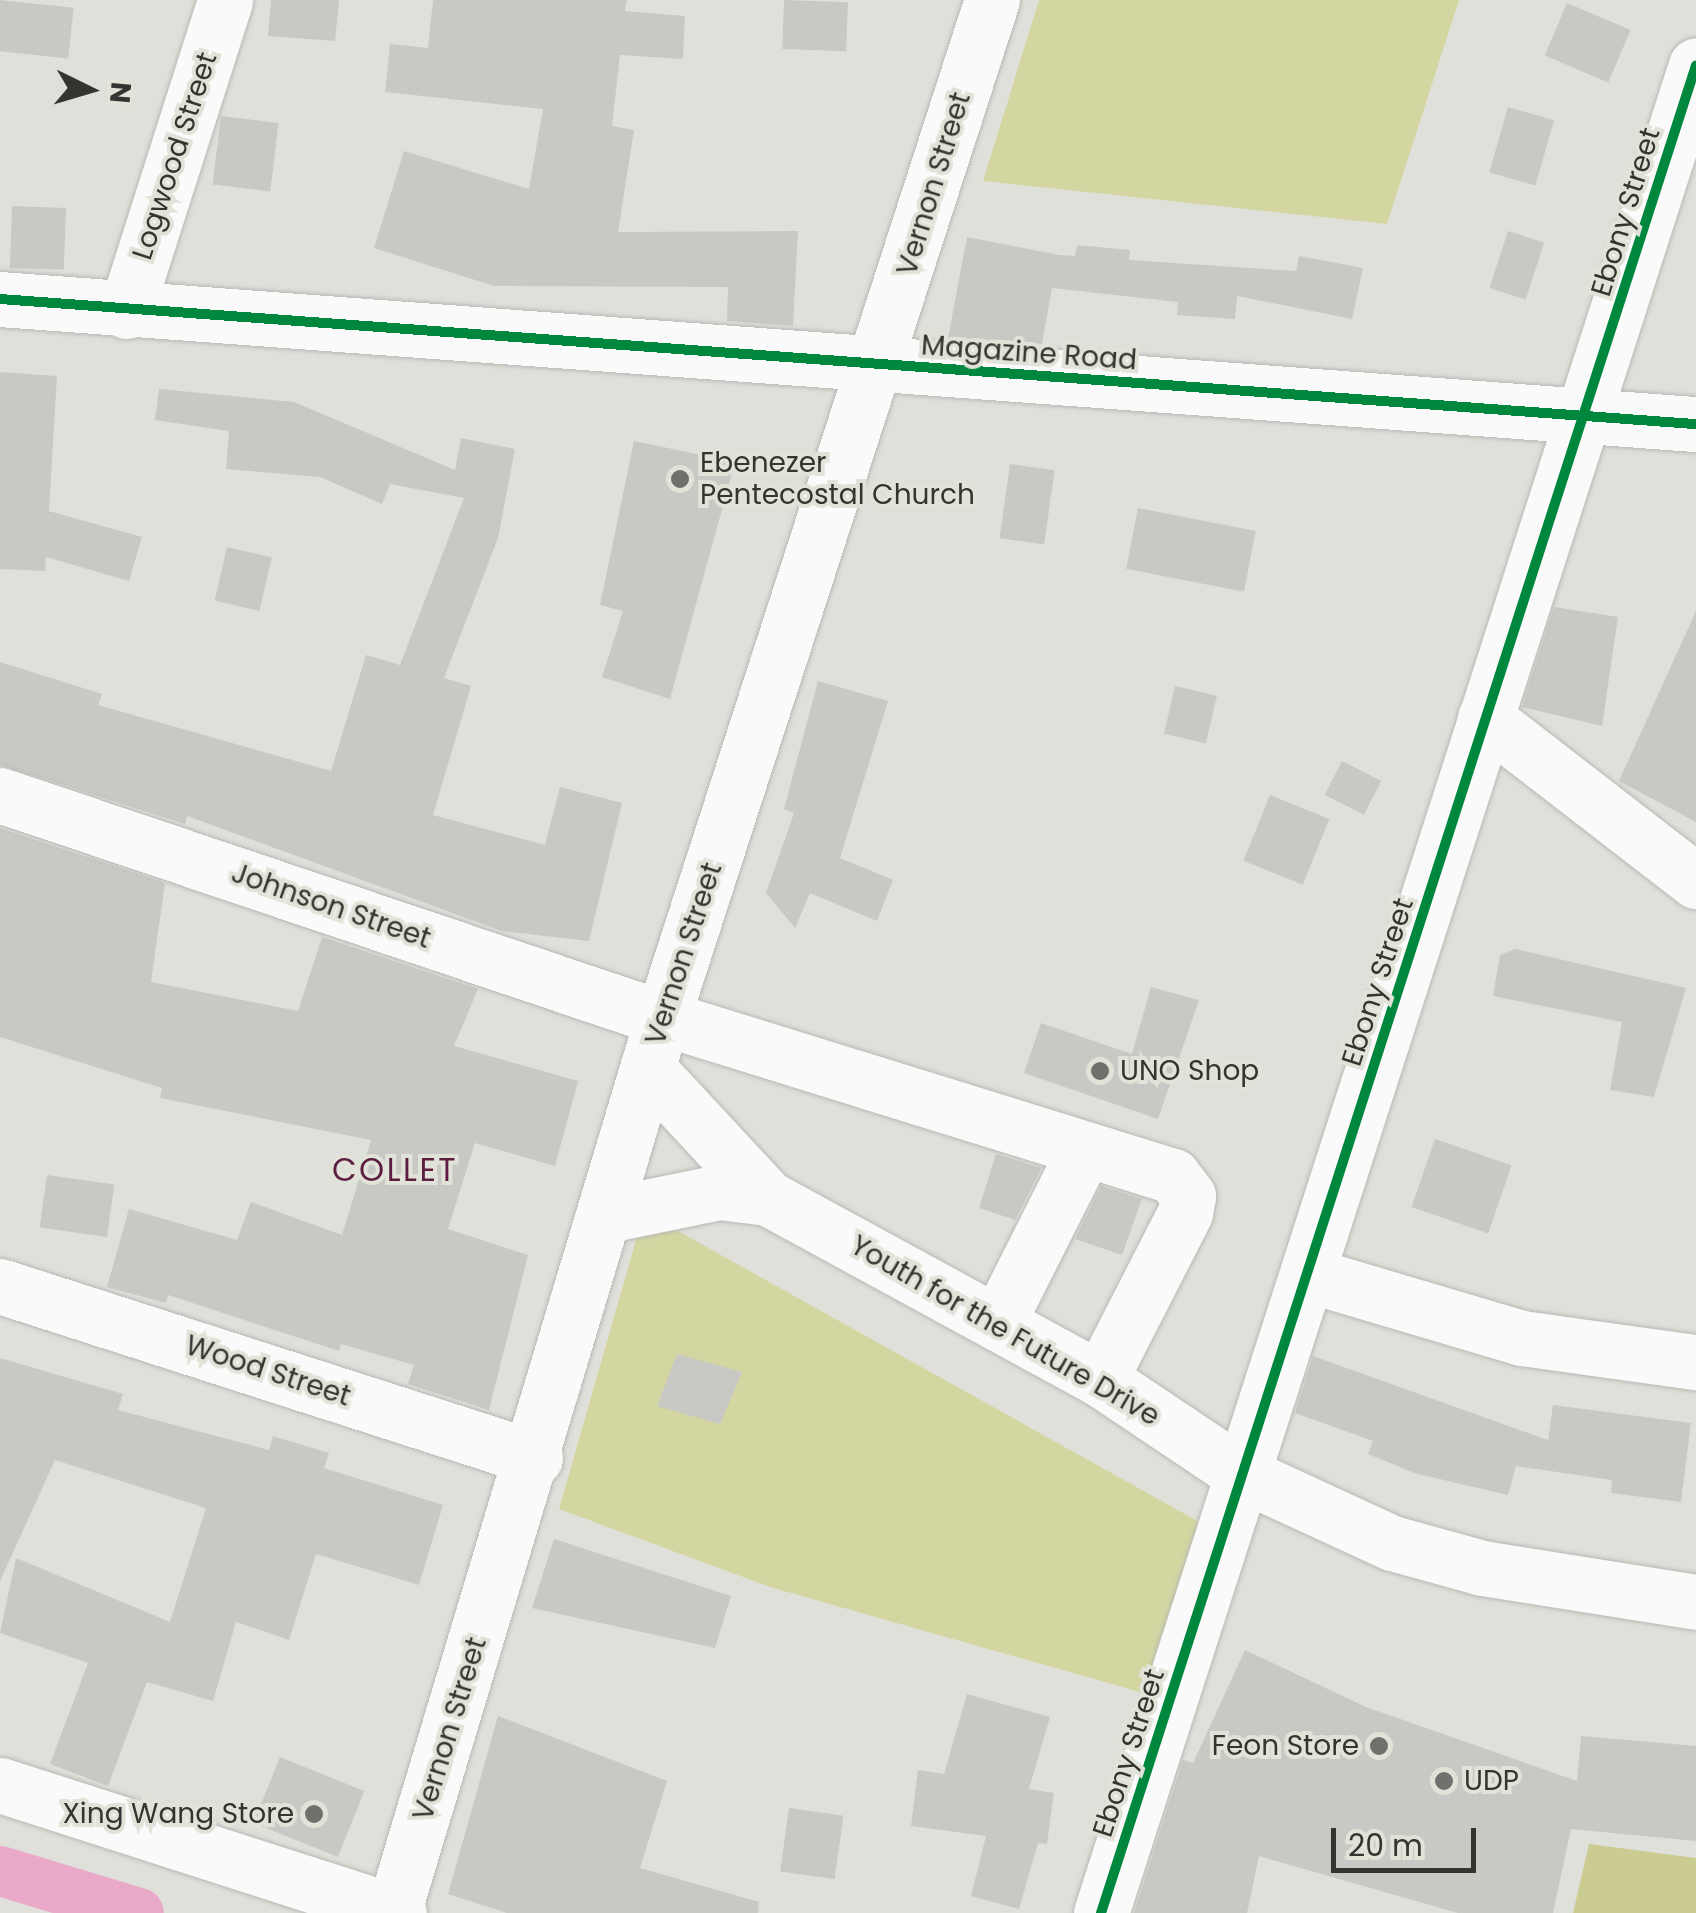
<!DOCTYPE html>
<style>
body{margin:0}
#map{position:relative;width:1696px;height:1913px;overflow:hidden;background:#e0e0db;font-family:Poppins,sans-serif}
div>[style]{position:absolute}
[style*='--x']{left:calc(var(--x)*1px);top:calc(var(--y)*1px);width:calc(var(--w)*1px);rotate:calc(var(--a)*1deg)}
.green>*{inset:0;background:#d4d6a2}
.forest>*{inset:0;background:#cbcc92}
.water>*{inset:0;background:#eaa9c8}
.canal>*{height:50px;margin:-25px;padding:0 25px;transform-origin:25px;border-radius:25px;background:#eaa9c8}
.building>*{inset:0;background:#c8c8c4;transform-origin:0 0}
.roads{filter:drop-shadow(0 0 2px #b8b9b4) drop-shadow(0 0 2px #b8b9b4)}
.minor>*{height:55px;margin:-27.5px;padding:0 27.5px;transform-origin:27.5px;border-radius:27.5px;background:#fafafa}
.major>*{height:55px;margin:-27.5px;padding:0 27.5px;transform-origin:27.5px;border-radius:27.5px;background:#fafafa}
.cycleway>*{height:10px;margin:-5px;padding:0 5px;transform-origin:5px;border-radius:5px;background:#00873e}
.dots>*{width:28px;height:28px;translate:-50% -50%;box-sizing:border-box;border:5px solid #e2e3d8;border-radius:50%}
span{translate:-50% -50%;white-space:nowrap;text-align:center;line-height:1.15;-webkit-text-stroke:8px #e2e3d8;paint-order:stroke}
.street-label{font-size:28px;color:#343430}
.poi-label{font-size:28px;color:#343430}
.left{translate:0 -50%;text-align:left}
.right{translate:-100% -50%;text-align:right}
.quarter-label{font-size:32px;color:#5c1d40;letter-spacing:2.5px}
.north{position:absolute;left:40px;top:40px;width:100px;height:100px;-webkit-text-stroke:8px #e2e3d8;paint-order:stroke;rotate:95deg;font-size:28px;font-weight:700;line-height:40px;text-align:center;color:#343430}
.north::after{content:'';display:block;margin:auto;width:35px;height:45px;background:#343430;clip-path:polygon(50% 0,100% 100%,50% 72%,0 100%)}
.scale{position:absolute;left:1331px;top:1828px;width:145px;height:45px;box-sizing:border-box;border:5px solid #343430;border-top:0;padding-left:12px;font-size:30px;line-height:35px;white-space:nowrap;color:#343430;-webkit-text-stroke:8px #e2e3d8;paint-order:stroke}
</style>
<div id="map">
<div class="green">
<div style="clip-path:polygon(1039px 0,1459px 0,1387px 224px,983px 181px)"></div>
<div style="clip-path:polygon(644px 1212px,1210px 1528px,1168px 1700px,770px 1587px,559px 1509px)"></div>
</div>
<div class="forest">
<div style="clip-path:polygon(1589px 1844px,1696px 1858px,1696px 1913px,1573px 1913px)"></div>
</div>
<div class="water">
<div style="clip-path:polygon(0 1876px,117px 1913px,67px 1913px,0 1892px)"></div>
</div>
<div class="canal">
<div style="--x:0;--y:1871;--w:145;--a:16.8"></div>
</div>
<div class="building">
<div style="left:0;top:0;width:74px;height:51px;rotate:6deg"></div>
<div style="clip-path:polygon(271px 0,339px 0,335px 41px,268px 36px)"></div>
<div style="clip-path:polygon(433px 0,627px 0,625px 11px,685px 16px,683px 59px,620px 55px,612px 126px,634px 130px,618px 232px,798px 231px,793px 326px,727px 321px,728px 287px,494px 286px,374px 248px,404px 151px,529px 189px,543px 109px,385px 92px,390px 44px,428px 48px)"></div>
<div style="left:784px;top:0;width:64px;height:49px;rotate:2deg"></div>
<div style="left:1567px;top:3px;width:69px;height:57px;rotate:23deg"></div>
<div style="left:1508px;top:107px;width:48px;height:68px;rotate:16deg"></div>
<div style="left:221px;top:116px;width:58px;height:69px;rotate:7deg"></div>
<div style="left:12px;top:206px;width:54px;height:62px;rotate:2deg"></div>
<div style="left:1508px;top:231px;width:38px;height:60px;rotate:18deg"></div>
<div style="clip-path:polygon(967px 237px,1059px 255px,1075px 256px,1077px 245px,1130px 250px,1129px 260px,1296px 271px,1299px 256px,1363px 268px,1352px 319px,1237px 296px,1235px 319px,1177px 315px,1178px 302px,1052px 288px,1042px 344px,948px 338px)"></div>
<div style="clip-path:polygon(0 372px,57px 376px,49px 511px,142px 537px,129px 581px,46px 557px,45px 571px,0 569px)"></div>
<div style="clip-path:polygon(159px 389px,294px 402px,455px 470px,461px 438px,515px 449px,498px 538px,444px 678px,471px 686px,433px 815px,545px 845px,560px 787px,622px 803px,589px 941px,502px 931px,187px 816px,185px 824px,0 765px,0 662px,102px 694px,98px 705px,331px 771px,366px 655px,400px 665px,464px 498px,390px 484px,382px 504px,320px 477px,226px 469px,229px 431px,155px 420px)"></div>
<div style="clip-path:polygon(634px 441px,735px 462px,670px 699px,602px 677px,623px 611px,600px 605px)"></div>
<div style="left:1010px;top:464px;width:45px;height:75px;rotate:8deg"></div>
<div style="left:1138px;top:508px;width:120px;height:62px;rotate:11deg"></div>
<div style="left:227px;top:547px;width:46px;height:55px;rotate:13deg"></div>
<div style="clip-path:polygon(1554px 607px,1618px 617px,1602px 726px,1522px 707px)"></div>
<div style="clip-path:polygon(1696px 611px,1696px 822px,1619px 781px)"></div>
<div style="clip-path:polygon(818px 681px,888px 701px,840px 858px,893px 880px,877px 921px,810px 893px,795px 928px,766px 893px,794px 813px,784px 809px)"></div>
<div style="left:1175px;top:686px;width:43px;height:49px;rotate:13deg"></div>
<div style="left:1342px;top:761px;width:44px;height:38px;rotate:27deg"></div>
<div style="left:1270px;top:795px;width:64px;height:71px;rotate:22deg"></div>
<div style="clip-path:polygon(0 828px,165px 883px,151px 982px,298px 1011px,322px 937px,478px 989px,454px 1046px,578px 1081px,555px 1166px,475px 1143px,448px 1229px,528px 1255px,489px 1410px,408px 1384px,414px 1365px,341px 1344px,339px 1351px,168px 1295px,166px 1303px,107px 1287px,129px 1209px,237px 1240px,251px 1202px,342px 1235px,371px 1140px,160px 1098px,162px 1088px,0 1037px)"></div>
<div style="clip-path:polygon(1515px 949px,1686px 988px,1654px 1097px,1610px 1090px,1622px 1022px,1493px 996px,1500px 955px)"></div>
<div style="clip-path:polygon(1151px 987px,1199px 1000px,1158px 1119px,1024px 1073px,1041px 1023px,1132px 1054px)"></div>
<div style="left:1435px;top:1139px;width:81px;height:72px;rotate:19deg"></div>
<div style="clip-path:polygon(996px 1154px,1041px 1168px,1015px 1220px,979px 1208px)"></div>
<div style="left:47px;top:1175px;width:68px;height:53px;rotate:8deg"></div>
<div style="clip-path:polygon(1101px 1186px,1142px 1199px,1122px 1255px,1075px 1239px)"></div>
<div style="clip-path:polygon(677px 1354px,742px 1372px,720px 1424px,657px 1406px)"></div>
<div style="clip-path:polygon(1313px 1356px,1548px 1440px,1553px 1405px,1691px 1423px,1681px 1502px,1611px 1493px,1612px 1480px,1516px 1466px,1508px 1495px,1414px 1473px,1368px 1454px,1373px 1441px,1295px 1413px)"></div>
<div style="clip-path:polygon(0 1358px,123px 1394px,118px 1410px,269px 1450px,273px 1436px,329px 1453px,324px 1468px,443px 1505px,419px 1585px,316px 1554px,289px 1640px,236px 1622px,213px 1701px,147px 1682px,108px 1786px,50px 1764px,88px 1663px,0 1633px,16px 1558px,170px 1622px,206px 1508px,55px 1460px,0 1581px)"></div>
<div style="clip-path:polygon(554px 1539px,731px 1596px,715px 1648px,532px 1608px)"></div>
<div style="clip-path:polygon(1245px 1650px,1366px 1707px,1577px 1781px,1581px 1736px,1696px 1746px,1696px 1841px,1571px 1829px,1553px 1913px,1458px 1913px,1259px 1856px,1247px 1913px,1134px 1913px,1183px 1760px,1193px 1763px)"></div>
<div style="clip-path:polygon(967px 1694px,1050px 1717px,1029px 1789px,1054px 1793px,1047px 1844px,1038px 1843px,1019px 1909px,971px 1896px,986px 1836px,911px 1826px,918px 1770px,944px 1774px)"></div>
<div style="clip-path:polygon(498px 1716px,667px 1781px,640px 1868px,759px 1902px,758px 1913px,507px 1913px,448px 1894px)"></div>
<div style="left:280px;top:1757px;width:91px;height:71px;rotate:22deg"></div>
<div style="left:789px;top:1808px;width:55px;height:64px;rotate:8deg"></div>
</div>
<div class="roads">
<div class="minor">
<div style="--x:0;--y:299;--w:1701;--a:4.22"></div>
<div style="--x:126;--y:311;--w:326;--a:-72.3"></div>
<div style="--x:1485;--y:718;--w:267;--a:37.7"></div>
<div style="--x:0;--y:795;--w:673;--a:18.62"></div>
<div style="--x:638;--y:1010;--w:560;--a:17.24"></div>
<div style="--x:1173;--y:1176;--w:25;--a:53"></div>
<div style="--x:1188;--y:1196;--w:17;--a:100"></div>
<div style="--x:1185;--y:1213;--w:186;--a:117.1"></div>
<div style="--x:1309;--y:1275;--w:222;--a:16.5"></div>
<div style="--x:1522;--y:1338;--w:176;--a:7.9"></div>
<div style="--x:0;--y:1286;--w:562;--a:17.82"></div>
<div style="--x:999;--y:1320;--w:191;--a:-63.3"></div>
<div style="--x:0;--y:1785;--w:419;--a:17.8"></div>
<div style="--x:1101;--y:1913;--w:1941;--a:-72.15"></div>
</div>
<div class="major">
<div style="--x:648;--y:1069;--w:176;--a:47.1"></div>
<div style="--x:768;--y:1198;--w:378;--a:28.6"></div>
<div style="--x:1100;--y:1379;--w:171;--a:33.8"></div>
<div style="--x:1242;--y:1474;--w:165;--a:24.7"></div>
<div style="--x:1392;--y:1543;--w:93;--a:15.5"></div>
<div style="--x:1482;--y:1568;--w:217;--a:9"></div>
<div style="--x:607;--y:1215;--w:114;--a:-11.6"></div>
<div style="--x:719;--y:1192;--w:49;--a:7"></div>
<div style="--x:393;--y:1913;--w:937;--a:-73.25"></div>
<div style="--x:663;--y:1016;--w:1068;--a:-72.06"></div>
</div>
</div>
<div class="cycleway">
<div style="--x:0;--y:299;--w:1701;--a:4.22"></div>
<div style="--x:1101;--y:1913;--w:1941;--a:-72.15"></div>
</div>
<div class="dots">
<div style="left:680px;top:479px;background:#70706c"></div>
<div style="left:1100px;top:1071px;background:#70706c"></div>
<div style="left:1379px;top:1746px;background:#70706c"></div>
<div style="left:1444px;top:1781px;background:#70706c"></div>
<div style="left:314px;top:1814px;background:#70706c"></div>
</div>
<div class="street-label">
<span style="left:175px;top:156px;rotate:-72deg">Logwood Street</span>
<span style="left:934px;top:184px;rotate:-73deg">Vernon Street</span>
<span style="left:1626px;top:212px;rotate:-73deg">Ebony Street</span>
<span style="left:1029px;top:353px;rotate:4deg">Magazine Road</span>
<span style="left:331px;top:906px;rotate:19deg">Johnson Street</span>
<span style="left:684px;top:954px;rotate:-72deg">Vernon Street</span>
<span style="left:1378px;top:982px;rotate:-72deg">Ebony Street</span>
<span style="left:1005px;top:1331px;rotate:30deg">Youth for the Future Drive</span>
<span style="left:268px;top:1371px;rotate:18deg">Wood Street</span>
<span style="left:450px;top:1729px;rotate:-73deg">Vernon Street</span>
<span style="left:1129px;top:1753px;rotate:-72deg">Ebony Street</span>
</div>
<div class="poi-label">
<span class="left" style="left:700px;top:479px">Ebenezer<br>Pentecostal Church</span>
<span class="left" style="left:1120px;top:1071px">UNO Shop</span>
<span class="right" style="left:1359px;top:1746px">Feon Store</span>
<span class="left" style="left:1464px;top:1781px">UDP</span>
<span class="right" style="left:294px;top:1814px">Xing Wang Store</span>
</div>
<div class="quarter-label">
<span style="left:395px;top:1170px">COLLET</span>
</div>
<div class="north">N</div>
<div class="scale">20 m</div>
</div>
